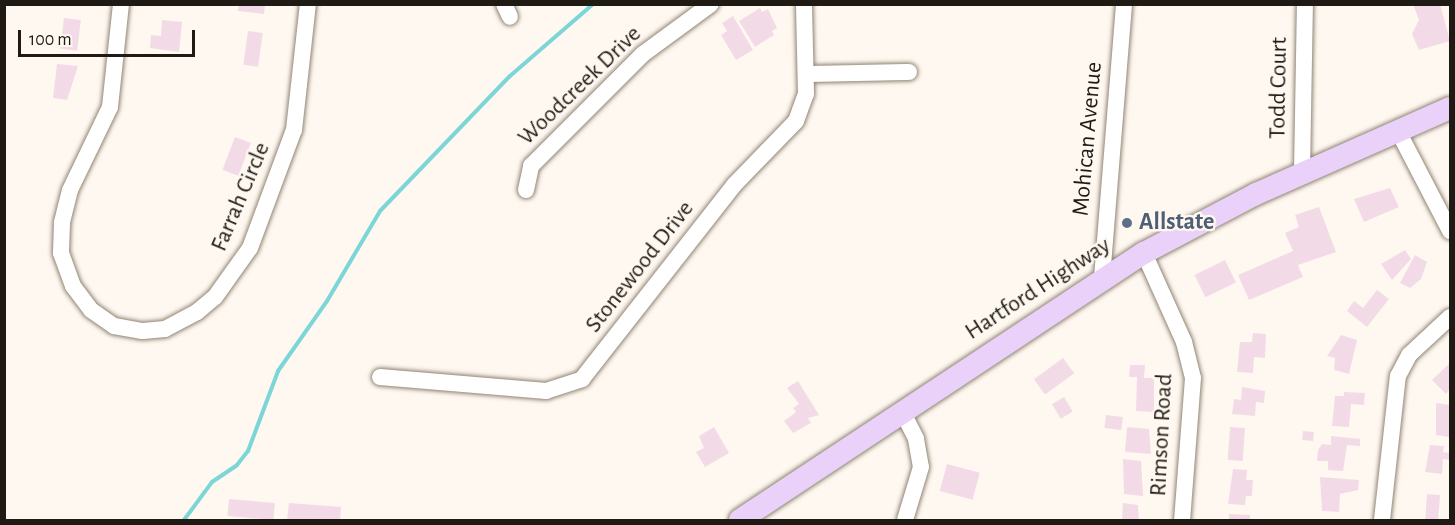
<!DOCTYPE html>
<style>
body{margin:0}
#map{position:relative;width:1455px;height:525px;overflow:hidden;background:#fef8f1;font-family:"Alegreya Sans",sans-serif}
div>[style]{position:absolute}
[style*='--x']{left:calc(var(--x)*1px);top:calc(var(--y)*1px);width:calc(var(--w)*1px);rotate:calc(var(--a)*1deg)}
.stream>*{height:4px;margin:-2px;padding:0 2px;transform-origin:2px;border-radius:2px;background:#7cd6d7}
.building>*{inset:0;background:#f2dbe6;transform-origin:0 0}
.roads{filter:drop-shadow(0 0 2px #918473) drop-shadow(0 0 2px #918473)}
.minor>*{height:16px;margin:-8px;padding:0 8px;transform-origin:8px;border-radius:8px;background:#fff}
.major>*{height:22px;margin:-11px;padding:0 11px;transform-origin:11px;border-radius:11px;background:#e9d1f9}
.dots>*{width:16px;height:16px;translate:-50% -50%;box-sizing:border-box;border:3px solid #fef8f1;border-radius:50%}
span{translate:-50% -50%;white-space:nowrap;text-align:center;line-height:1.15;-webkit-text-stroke:4.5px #fef8f1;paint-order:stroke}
.street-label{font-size:24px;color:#1f1a14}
.service-label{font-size:24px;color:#4e5e75;font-weight:700}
.left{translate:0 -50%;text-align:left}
.frame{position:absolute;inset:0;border:6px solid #1f1a14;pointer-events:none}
.scale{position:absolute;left:18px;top:30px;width:177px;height:27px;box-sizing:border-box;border:3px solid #1f1a14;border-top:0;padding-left:8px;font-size:18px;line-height:21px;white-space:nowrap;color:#1f1a14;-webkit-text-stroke:4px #fef8f1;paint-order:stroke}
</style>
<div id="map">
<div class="stream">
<div style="--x:184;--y:520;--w:47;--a:-53.6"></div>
<div style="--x:212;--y:482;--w:30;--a:-34"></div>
<div style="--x:237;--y:465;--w:18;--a:-52"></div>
<div style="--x:248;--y:451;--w:85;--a:-69.4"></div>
<div style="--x:278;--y:371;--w:85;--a:-55"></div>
<div style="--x:327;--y:301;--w:104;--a:-59.5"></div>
<div style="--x:380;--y:211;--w:187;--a:-46.1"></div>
<div style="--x:510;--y:76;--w:110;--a:-40.9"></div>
</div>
<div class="building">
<div style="clip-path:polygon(239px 4px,265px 4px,264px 14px,238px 11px)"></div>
<div style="clip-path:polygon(1413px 4px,1440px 4px,1450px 41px,1419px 50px,1412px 34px,1419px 20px)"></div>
<div style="clip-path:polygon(760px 8px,762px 12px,768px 9px,777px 28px,772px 31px,774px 35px,755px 47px,739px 21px)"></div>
<div style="clip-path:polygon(733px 16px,753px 50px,736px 60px,721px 35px,727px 31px,722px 23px)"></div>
<div style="left:64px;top:18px;width:17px;height:31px;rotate:7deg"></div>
<div style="clip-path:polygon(162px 20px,182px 22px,179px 52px,150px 48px,151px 35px,161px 36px)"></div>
<div style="left:248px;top:31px;width:15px;height:34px;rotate:8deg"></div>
<div style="clip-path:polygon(57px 64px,78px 66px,67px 100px,53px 98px)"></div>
<div style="left:235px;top:137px;width:17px;height:35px;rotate:21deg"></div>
<div style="clip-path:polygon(1390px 188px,1399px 207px,1364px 222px,1354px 199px)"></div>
<div style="clip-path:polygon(1319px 207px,1336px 252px,1298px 265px,1303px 277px,1249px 300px,1238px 275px,1293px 251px,1285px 233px,1299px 227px,1295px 215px)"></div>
<div style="clip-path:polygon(1405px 250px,1411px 259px,1392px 280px,1381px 264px)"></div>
<div style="clip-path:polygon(1415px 255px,1427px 262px,1421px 279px,1410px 288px,1400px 283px)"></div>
<div style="left:1225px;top:260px;width:25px;height:34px;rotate:64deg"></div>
<div style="clip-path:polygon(1377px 290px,1389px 299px,1367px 327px,1347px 311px,1354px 301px,1363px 308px)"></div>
<div style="clip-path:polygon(1253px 333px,1266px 334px,1265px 358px,1254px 357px,1253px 373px,1237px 372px,1240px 342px,1252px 342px)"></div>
<div style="clip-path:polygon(1341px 335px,1357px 340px,1349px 374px,1334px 370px,1335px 358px,1327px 356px)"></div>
<div style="left:1063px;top:358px;width:19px;height:36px;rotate:54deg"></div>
<div style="clip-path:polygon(1450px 363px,1450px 389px,1446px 394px,1432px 380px)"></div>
<div style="clip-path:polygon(1130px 365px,1145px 365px,1144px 378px,1154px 378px,1154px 412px,1136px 411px,1137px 377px,1129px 377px)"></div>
<div style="clip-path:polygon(798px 381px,819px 415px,808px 418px,811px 423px,793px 433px,784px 421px,796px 412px,793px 408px,799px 404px,787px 388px)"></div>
<div style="clip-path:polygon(1242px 387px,1265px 391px,1264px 403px,1256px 402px,1255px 416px,1232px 414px,1234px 399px,1241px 400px)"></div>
<div style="clip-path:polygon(1344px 392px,1365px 393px,1364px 405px,1351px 404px,1349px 427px,1332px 426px,1335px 396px,1344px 396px)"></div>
<div style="left:1064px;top:397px;width:17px;height:14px;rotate:59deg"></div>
<div style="clip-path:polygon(1436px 403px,1450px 405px,1449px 437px,1436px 435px)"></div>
<div style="left:1106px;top:415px;width:17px;height:13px;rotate:7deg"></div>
<div style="clip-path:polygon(714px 427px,729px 453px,705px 467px,696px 452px,704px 448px,699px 436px)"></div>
<div style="clip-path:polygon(1127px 427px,1149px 429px,1151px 454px,1125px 452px)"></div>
<div style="left:1230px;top:427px;width:15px;height:33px;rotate:4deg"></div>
<div style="left:1303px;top:431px;width:11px;height:9px;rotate:5deg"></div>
<div style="clip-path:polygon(1331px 436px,1360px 439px,1360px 446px,1347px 445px,1343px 471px,1328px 470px,1328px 461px,1317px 461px,1318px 450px,1322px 444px,1331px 445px)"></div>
<div style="clip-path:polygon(1430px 445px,1444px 446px,1443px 452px,1450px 453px,1450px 460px,1443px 459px,1442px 474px,1425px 472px)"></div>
<div style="clip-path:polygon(1123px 459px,1141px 461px,1143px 496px,1124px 494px)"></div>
<div style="left:947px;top:464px;width:34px;height:28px;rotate:15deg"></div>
<div style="clip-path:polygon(1233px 469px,1247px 470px,1246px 480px,1253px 480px,1252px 496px,1246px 496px,1245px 505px,1228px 504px)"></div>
<div style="clip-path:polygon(1320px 477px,1359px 480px,1358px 490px,1340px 494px,1339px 512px,1322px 511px)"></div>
<div style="left:1427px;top:494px;width:13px;height:26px;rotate:4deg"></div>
<div style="left:229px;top:499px;width:46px;height:17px;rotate:5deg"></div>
<div style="clip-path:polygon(289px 503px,341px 507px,340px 520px,287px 520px)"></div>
<div style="clip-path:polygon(1123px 503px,1138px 505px,1139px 520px,1122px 520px)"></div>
<div style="clip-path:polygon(1229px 514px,1250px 515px,1250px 520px,1229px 520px)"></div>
</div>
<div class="roads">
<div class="minor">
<div style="--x:121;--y:4;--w:104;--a:96.1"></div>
<div style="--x:110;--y:107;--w:92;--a:115.7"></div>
<div style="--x:70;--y:190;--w:34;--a:104"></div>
<div style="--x:62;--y:223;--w:30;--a:92"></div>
<div style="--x:61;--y:253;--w:35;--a:70"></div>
<div style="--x:73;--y:286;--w:30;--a:53"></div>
<div style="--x:91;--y:310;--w:28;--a:35"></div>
<div style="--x:114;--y:326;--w:29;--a:10"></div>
<div style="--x:143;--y:331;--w:22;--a:-5"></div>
<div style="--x:165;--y:329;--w:36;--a:-28"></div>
<div style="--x:197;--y:312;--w:23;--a:-40"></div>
<div style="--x:215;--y:297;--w:60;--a:-54.5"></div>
<div style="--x:250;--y:248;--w:126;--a:-69.6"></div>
<div style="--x:294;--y:130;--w:127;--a:-83.7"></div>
<div style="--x:504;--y:4;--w:14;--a:65"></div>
<div style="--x:806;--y:74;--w:103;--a:-1.1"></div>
<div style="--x:1398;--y:131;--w:113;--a:62.5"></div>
<div style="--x:1302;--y:172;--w:168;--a:-89"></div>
<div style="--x:526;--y:190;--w:25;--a:-78"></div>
<div style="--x:531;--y:166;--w:158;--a:-45"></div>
<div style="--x:643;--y:54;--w:84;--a:-36.3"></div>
<div style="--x:1144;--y:253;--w:98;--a:65.8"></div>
<div style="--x:1184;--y:342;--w:37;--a:76"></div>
<div style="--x:1193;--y:378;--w:142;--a:94.4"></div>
<div style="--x:1102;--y:278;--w:275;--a:-85.4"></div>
<div style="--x:380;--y:377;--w:167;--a:4.8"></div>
<div style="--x:546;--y:391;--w:38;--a:-18"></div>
<div style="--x:582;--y:379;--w:246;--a:-51.9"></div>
<div style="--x:734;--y:185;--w:89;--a:-45.9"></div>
<div style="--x:796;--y:121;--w:29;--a:-70"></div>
<div style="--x:806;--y:94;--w:90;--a:-91.3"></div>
<div style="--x:902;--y:411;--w:31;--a:63"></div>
<div style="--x:916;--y:439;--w:28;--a:80"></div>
<div style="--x:921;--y:467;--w:55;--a:106.8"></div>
<div style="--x:1382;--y:520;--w:145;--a:-83.7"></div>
<div style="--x:1398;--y:376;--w:24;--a:-62"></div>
<div style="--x:1409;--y:355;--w:56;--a:-42.8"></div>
</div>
<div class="major">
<div style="--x:740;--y:520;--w:484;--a:-33.5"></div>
<div style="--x:1144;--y:253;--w:127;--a:-27.8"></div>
<div style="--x:1256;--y:194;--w:212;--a:-23.9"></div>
</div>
</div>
<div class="dots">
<div style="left:1127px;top:223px;background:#5c6f8a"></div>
</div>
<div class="street-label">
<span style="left:580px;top:86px;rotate:-44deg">Woodcreek Drive</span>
<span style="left:1279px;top:88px;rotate:-89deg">Todd Court</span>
<span style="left:1088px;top:139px;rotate:-85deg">Mohican Avenue</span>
<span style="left:241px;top:197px;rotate:-67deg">Farrah Circle</span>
<span style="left:640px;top:267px;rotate:-52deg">Stonewood Drive</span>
<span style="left:1038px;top:289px;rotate:-33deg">Hartford Highway</span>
<span style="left:1162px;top:435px;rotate:-87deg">Rimson Road</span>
</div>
<div class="service-label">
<span class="left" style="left:1139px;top:223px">Allstate</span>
</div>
<div class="frame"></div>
<div class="scale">100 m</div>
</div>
